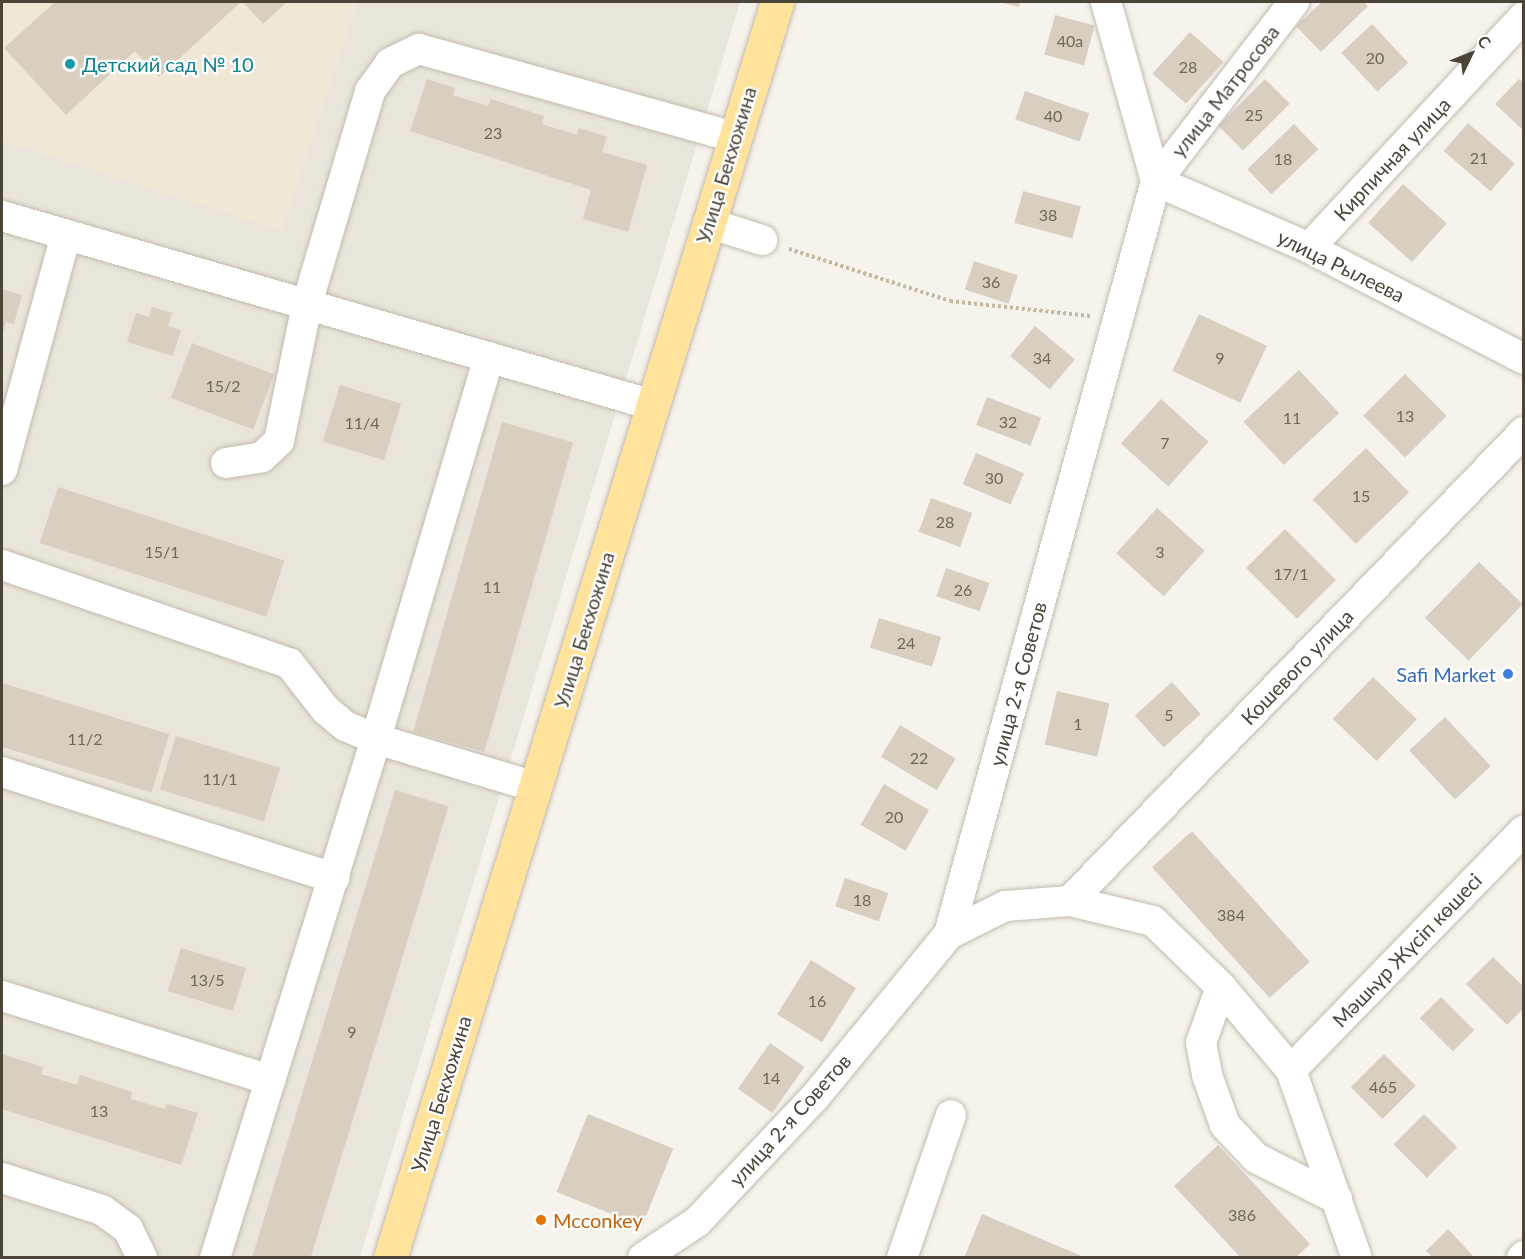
<!DOCTYPE html>
<meta charset="utf-8">
<style>
body{margin:0}
#map{position:relative;width:1525px;height:1259px;overflow:hidden;background:#f6f3ec;font-family:Lato,sans-serif}
div>[style]{position:absolute}
[style*='--x']{left:calc(var(--x)*1px);top:calc(var(--y)*1px);width:calc(var(--w)*1px);rotate:calc(var(--a)*1deg)}
.residential>*{inset:0;background:#eae5da}
.education>*{inset:0;background:#efe8d6}
.building>*{inset:0;background:#d8cfc1;transform-origin:0 0}
.path>*{height:4px;margin-top:-2px;transform-origin:0;background:repeating-linear-gradient(90deg,#c4b79f 0 3px,transparent 0 6px)}
.roads{filter:drop-shadow(0 0 2px #c2bbae) drop-shadow(0 0 2px #c2bbae)}
.minor>*{height:30px;margin:-15px;padding:0 15px;transform-origin:15px;border-radius:15px;background:#fff}
.major>*{height:33px;margin:-16.5px;padding:0 16.5px;transform-origin:16.5px;border-radius:16.5px;background:#ffe39c}
.dots>*{width:16px;height:16px;translate:-50% -50%;box-sizing:border-box;border:3px solid #fff;border-radius:50%}
span{translate:-50% -50%;white-space:nowrap;text-align:center;line-height:1.15;-webkit-text-stroke:4.5px #fff;paint-order:stroke}
.number-label{font-size:16px;color:#6e675b}
.number-label span{-webkit-text-stroke-width:0}
.culture-label{font-size:20px;color:#0d838f}
.left{translate:0 -50%;text-align:left}
.street-label{font-size:20px;color:#4b4439}
.shop-label{font-size:20px;color:#366cbe}
.right{translate:-100% -50%;text-align:right}
.food-label{font-size:20px;color:#c56008}
.frame{position:absolute;inset:0;border:3px solid #4b4439;pointer-events:none}
.north{position:absolute;left:1441px;top:24px;width:60px;height:60px;-webkit-text-stroke:4px #fff;paint-order:stroke;rotate:47deg;font-size:16px;font-weight:700;line-height:24px;text-align:center;color:#4b4439}
.north::after{content:'';display:block;margin:auto;width:21px;height:27px;background:#4b4439;clip-path:polygon(50% 0,100% 100%,50% 72%,0 100%)}
</style>
<div id="map">
<div class="residential">
<div style="clip-path:polygon(2px 2px,740px 2px,360px 1257px,2px 1258px)"></div>
</div>
<div class="education">
<div style="clip-path:polygon(2px 2px,357px 2px,282px 232px,2px 140px)"></div>
</div>
<div class="building">
<div style="clip-path:polygon(55px 2px,104px 3px,241px 2px,159px 77px,135px 51px,66px 115px,4px 48px)"></div>
<div style="clip-path:polygon(243px 2px,287px 2px,263px 24px)"></div>
<div style="clip-path:polygon(999px 2px,1020px 2px,1019px 7px)"></div>
<div style="clip-path:polygon(1322px 2px,1364px 2px,1368px 6px,1321px 52px,1296px 26px)"></div>
<div style="left:1055px;top:15px;width:41px;height:41px;rotate:15deg"></div>
<div style="left:1372px;top:24px;width:53px;height:42px;rotate:47deg"></div>
<div style="left:1190px;top:32px;width:45px;height:56px;rotate:42deg"></div>
<div style="clip-path:polygon(427px 79px,455px 88px,453px 95px,488px 106px,491px 99px,544px 116px,542px 124px,577px 135px,579px 128px,607px 137px,602px 152px,647px 165px,628px 232px,583px 219px,591px 190px,410px 131px)"></div>
<div style="left:1265px;top:79px;width:35px;height:66px;rotate:45deg"></div>
<div style="clip-path:polygon(1519px 79px,1524px 83px,1524px 131px,1495px 104px)"></div>
<div style="left:1025px;top:91px;width:68px;height:30px;rotate:19deg"></div>
<div style="left:1468px;top:123px;width:62px;height:37px;rotate:41deg"></div>
<div style="left:1294px;top:124px;width:35px;height:65px;rotate:46deg"></div>
<div style="left:1403px;top:184px;width:59px;height:52px;rotate:42deg"></div>
<div style="left:1023px;top:191px;width:60px;height:33px;rotate:15deg"></div>
<div style="left:974px;top:261px;width:46px;height:30px;rotate:18deg"></div>
<div style="clip-path:polygon(2px 289px,22px 295px,14px 324px,6px 322px,2px 335px)"></div>
<div style="clip-path:polygon(152px 307px,172px 313px,168px 326px,181px 330px,173px 356px,127px 342px,136px 313px,149px 317px)"></div>
<div style="left:1199px;top:314px;width:75px;height:63px;rotate:25deg"></div>
<div style="left:1035px;top:326px;width:52px;height:39px;rotate:40deg"></div>
<div style="left:192px;top:343px;width:88px;height:59px;rotate:21deg"></div>
<div style="left:1299px;top:370px;width:59px;height:76px;rotate:47deg"></div>
<div style="left:1405px;top:374px;width:59px;height:59px;rotate:45deg"></div>
<div style="left:340px;top:385px;width:64px;height:59px;rotate:17deg"></div>
<div style="left:987px;top:397px;width:58px;height:30px;rotate:21deg"></div>
<div style="left:1161px;top:399px;width:64px;height:60px;rotate:42deg"></div>
<div style="left:502px;top:422px;width:74px;height:322px;rotate:16deg"></div>
<div style="left:1366px;top:448px;width:62px;height:74px;rotate:46deg"></div>
<div style="left:976px;top:453px;width:52px;height:34px;rotate:23deg"></div>
<div style="left:58px;top:487px;width:238px;height:59px;rotate:18deg"></div>
<div style="left:931px;top:498px;width:44px;height:36px;rotate:20deg"></div>
<div style="left:1157px;top:508px;width:64px;height:61px;rotate:42deg"></div>
<div style="left:1285px;top:529px;width:72px;height:55px;rotate:45deg"></div>
<div style="left:1479px;top:562px;width:61px;height:78px;rotate:44deg"></div>
<div style="left:946px;top:568px;width:46px;height:30px;rotate:19deg"></div>
<div style="left:879px;top:618px;width:65px;height:31px;rotate:17deg"></div>
<div style="left:1373px;top:677px;width:61px;height:58px;rotate:44deg"></div>
<div style="left:1172px;top:682px;width:43px;height:50px;rotate:48deg"></div>
<div style="left:2px;top:683px;width:175px;height:61px;rotate:17deg"></div>
<div style="left:1057px;top:691px;width:54px;height:55px;rotate:13deg"></div>
<div style="left:1445px;top:717px;width:67px;height:49px;rotate:47deg"></div>
<div style="left:900px;top:725px;width:65px;height:37px;rotate:31deg"></div>
<div style="left:176px;top:736px;width:109px;height:56px;rotate:17deg"></div>
<div style="left:884px;top:784px;width:52px;height:47px;rotate:30deg"></div>
<div style="left:395px;top:790px;width:56px;height:488px;rotate:17deg"></div>
<div style="left:1192px;top:831px;width:176px;height:54px;rotate:48deg"></div>
<div style="left:845px;top:878px;width:46px;height:30px;rotate:19deg"></div>
<div style="left:181px;top:948px;width:68px;height:45px;rotate:17deg"></div>
<div style="clip-path:polygon(1493px 957px,1524px 987px,1524px 1008px,1507px 1025px,1466px 984px)"></div>
<div style="left:811px;top:960px;width:53px;height:64px;rotate:32deg"></div>
<div style="left:1441px;top:997px;width:47px;height:30px;rotate:45deg"></div>
<div style="left:770px;top:1043px;width:42px;height:56px;rotate:35deg"></div>
<div style="clip-path:polygon(2px 1054px,43px 1067px,41px 1074px,77px 1085px,80px 1075px,132px 1092px,131px 1099px,165px 1109px,167px 1104px,198px 1113px,181px 1165px,2px 1109px)"></div>
<div style="left:1384px;top:1054px;width:45px;height:47px;rotate:45deg"></div>
<div style="left:588px;top:1114px;width:92px;height:84px;rotate:22deg"></div>
<div style="left:1424px;top:1114px;width:47px;height:43px;rotate:45deg"></div>
<div style="clip-path:polygon(1218px 1145px,1310px 1244px,1295px 1258px,1241px 1258px,1174px 1186px)"></div>
<div style="clip-path:polygon(982px 1214px,1084px 1257px,1084px 1258px,964px 1258px)"></div>
<div style="clip-path:polygon(1448px 1229px,1475px 1258px,1433px 1258px,1426px 1251px)"></div>
</div>
<div class="path">
<div style="--x:789;--y:249;--w:169;--a:17.9"></div>
<div style="--x:950;--y:301;--w:141;--a:6.1"></div>
</div>
<div class="roads">
<div class="minor">
<div style="--x:1294;--y:2;--w:226;--a:127.6"></div>
<div style="--x:1156;--y:181;--w:167;--a:23.6"></div>
<div style="--x:1309;--y:248;--w:242;--a:27.3"></div>
<div style="--x:2;--y:216;--w:678;--a:16.19"></div>
<div style="--x:709;--y:223;--w:56;--a:17.8"></div>
<div style="--x:1309;--y:248;--w:316;--a:-47.1"></div>
<div style="--x:489;--y:357;--w:398;--a:106.5"></div>
<div style="--x:376;--y:739;--w:167;--a:16.7"></div>
<div style="--x:226;--y:463;--w:36;--a:-9"></div>
<div style="--x:262;--y:457;--w:23;--a:-43"></div>
<div style="--x:279;--y:441;--w:140;--a:-78.4"></div>
<div style="--x:307;--y:304;--w:222;--a:-73.5"></div>
<div style="--x:370;--y:91;--w:34;--a:-54"></div>
<div style="--x:390;--y:63;--w:32;--a:-26"></div>
<div style="--x:419;--y:49;--w:328;--a:15.6"></div>
<div style="--x:2;--y:470;--w:244;--a:-74.8"></div>
<div style="--x:2;--y:565;--w:303;--a:18.9"></div>
<div style="--x:289;--y:663;--w:60;--a:51.8"></div>
<div style="--x:326;--y:710;--w:25;--a:40"></div>
<div style="--x:345;--y:726;--w:34;--a:23"></div>
<div style="--x:376;--y:739;--w:543;--a:107.23"></div>
<div style="--x:2;--y:772;--w:349;--a:17.7"></div>
<div style="--x:1070;--y:901;--w:653;--a:-45.93"></div>
<div style="--x:949;--y:934;--w:63;--a:-26.6"></div>
<div style="--x:1005;--y:906;--w:65;--a:-4.4"></div>
<div style="--x:1070;--y:901;--w:85;--a:13.5"></div>
<div style="--x:1153;--y:921;--w:95;--a:44.1"></div>
<div style="--x:1221;--y:987;--w:109;--a:49.9"></div>
<div style="--x:1291;--y:1070;--w:199;--a:70.7"></div>
<div style="--x:1221;--y:987;--w:59;--a:109.7"></div>
<div style="--x:1201;--y:1043;--w:33;--a:79"></div>
<div style="--x:1207;--y:1075;--w:53;--a:70.2"></div>
<div style="--x:1225;--y:1125;--w:45;--a:46.8"></div>
<div style="--x:1256;--y:1158;--w:91;--a:26.8"></div>
<div style="--x:2;--y:996;--w:281;--a:17.4"></div>
<div style="--x:1291;--y:1070;--w:334;--a:-45.8"></div>
<div style="--x:2;--y:1178;--w:105;--a:17.7"></div>
<div style="--x:102;--y:1210;--w:32;--a:36"></div>
<div style="--x:128;--y:1229;--w:32;--a:64"></div>
<div style="--x:643;--y:1258;--w:66;--a:-33.9"></div>
<div style="--x:698;--y:1221;--w:170;--a:-46.7"></div>
<div style="--x:815;--y:1097;--w:211;--a:-50.6"></div>
<div style="--x:949;--y:934;--w:781;--a:-74.63"></div>
<div style="--x:1156;--y:181;--w:186;--a:-105.6"></div>
<div style="--x:902;--y:1258;--w:151;--a:-71.1"></div>
<div style="--x:1522;--y:1258;--w:3;--a:-45"></div>
</div>
<div class="major">
<div style="--x:390;--y:1258;--w:1314;--a:-72.87"></div>
</div>
</div>
<div class="dots">
<div style="left:70px;top:64px;background:#0f9aa8"></div>
<div style="left:1508px;top:674px;background:#3f7fe0"></div>
<div style="left:541px;top:1220px;background:#e8710a"></div>
</div>
<div class="number-label">
<span style="left:1070px;top:41px">40а</span>
<span style="left:1375px;top:58px">20</span>
<span style="left:1188px;top:67px">28</span>
<span style="left:1254px;top:115px">25</span>
<span style="left:1053px;top:116px">40</span>
<span style="left:493px;top:133px">23</span>
<span style="left:1479px;top:158px">21</span>
<span style="left:1283px;top:159px">18</span>
<span style="left:1048px;top:215px">38</span>
<span style="left:991px;top:282px">36</span>
<span style="left:1042px;top:358px">34</span>
<span style="left:1220px;top:358px">9</span>
<span style="left:223px;top:386px">15/2</span>
<span style="left:1405px;top:416px">13</span>
<span style="left:1292px;top:418px">11</span>
<span style="left:1008px;top:422px">32</span>
<span style="left:362px;top:423px">11/4</span>
<span style="left:1165px;top:443px">7</span>
<span style="left:994px;top:478px">30</span>
<span style="left:1361px;top:496px">15</span>
<span style="left:945px;top:522px">28</span>
<span style="left:162px;top:552px">15/1</span>
<span style="left:1160px;top:552px">3</span>
<span style="left:1291px;top:574px">17/1</span>
<span style="left:492px;top:587px">11</span>
<span style="left:963px;top:590px">26</span>
<span style="left:906px;top:643px">24</span>
<span style="left:1169px;top:715px">5</span>
<span style="left:1078px;top:724px">1</span>
<span style="left:85px;top:739px">11/2</span>
<span style="left:919px;top:758px">22</span>
<span style="left:220px;top:779px">11/1</span>
<span style="left:894px;top:817px">20</span>
<span style="left:862px;top:900px">18</span>
<span style="left:1231px;top:915px">384</span>
<span style="left:207px;top:980px">13/5</span>
<span style="left:817px;top:1001px">16</span>
<span style="left:352px;top:1032px">9</span>
<span style="left:771px;top:1078px">14</span>
<span style="left:1383px;top:1087px">465</span>
<span style="left:99px;top:1111px">13</span>
<span style="left:1242px;top:1215px">386</span>
</div>
<div class="culture-label">
<span class="left" style="left:82px;top:64px">Детский сад № 10</span>
</div>
<div class="street-label">
<span style="left:1225px;top:91px;rotate:-52deg">улица Матросова</span>
<span style="left:1392px;top:159px;rotate:-47deg">Кирпичная улица</span>
<span style="left:726px;top:165px;rotate:-73deg">Улица Бекхожина</span>
<span style="left:1341px;top:266px;rotate:26deg">улица Рылеева</span>
<span style="left:584px;top:630px;rotate:-73deg">Улица Бекхожина</span>
<span style="left:1297px;top:667px;rotate:-46deg">Кошевого улица</span>
<span style="left:1018px;top:684px;rotate:-75deg">улица 2-я Советов</span>
<span style="left:1407px;top:950px;rotate:-46deg">Мәшһүр Жүсіп көшесі</span>
<span style="left:441px;top:1094px;rotate:-73deg">Улица Бекхожина</span>
<span style="left:790px;top:1120px;rotate:-48deg">улица 2-я Советов</span>
</div>
<div class="shop-label">
<span class="right" style="left:1496px;top:674px">Safi Market</span>
</div>
<div class="food-label">
<span class="left" style="left:553px;top:1220px">Mcconkey</span>
</div>
<div class="frame"></div>
<div class="north">С</div>
</div>
